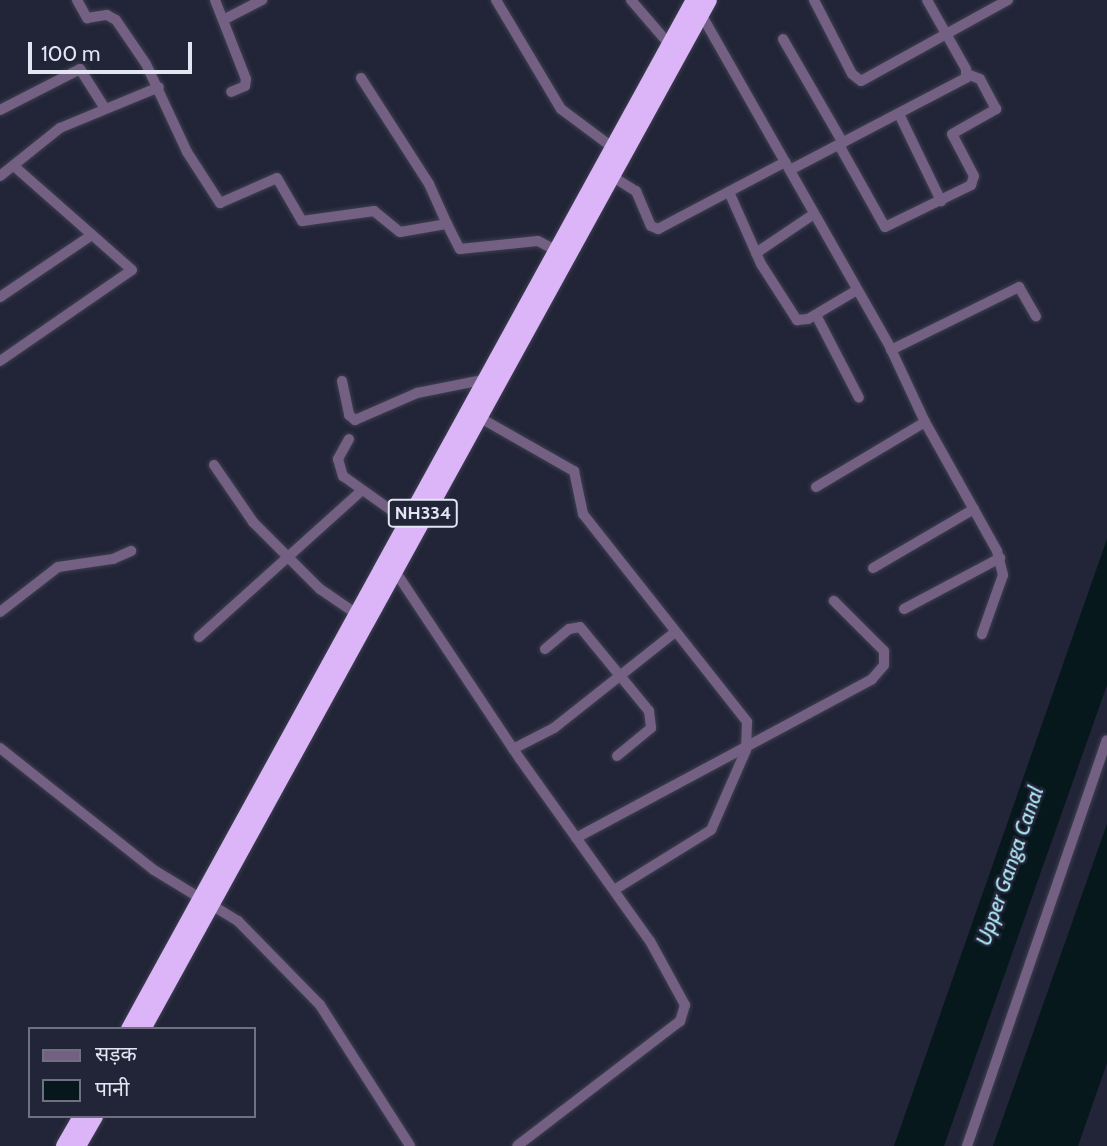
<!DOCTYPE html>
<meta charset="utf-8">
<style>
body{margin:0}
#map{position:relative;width:1107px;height:1146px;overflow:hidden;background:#222437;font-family:Cabin,"Noto Sans Devanagari",sans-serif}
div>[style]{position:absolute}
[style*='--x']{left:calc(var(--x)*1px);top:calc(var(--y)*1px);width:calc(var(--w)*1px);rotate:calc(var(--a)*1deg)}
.water>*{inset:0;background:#06181c}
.roads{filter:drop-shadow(0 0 2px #3d3f51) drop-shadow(0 0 2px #3d3f51)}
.minor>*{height:10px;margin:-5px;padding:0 5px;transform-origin:5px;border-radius:5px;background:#736082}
.highway>*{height:16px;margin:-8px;padding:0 8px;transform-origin:8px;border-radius:8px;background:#dbb5f8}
span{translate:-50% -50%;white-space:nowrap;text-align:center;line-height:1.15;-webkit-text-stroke:5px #222437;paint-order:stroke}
.shield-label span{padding:2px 5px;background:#222437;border:2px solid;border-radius:5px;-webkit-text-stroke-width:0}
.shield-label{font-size:18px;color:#e3e5f2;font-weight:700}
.water-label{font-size:21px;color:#b0ebf8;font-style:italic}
.legend{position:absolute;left:28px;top:1027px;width:228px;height:91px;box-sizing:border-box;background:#222437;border:2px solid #6f7182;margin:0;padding:9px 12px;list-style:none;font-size:21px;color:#e3e5f2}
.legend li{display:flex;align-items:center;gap:14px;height:35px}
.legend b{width:35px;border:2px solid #6f7182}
.scale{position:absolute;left:28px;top:42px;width:164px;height:32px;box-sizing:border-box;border:4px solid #e3e5f2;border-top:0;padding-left:9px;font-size:21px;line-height:24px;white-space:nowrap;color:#e3e5f2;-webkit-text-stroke:5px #222437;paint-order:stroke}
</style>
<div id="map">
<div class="water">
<div style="clip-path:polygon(1107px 539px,1107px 685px,944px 1146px,894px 1146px)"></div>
<div style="clip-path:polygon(1107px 824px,1107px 1063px,1078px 1146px,993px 1146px)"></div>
</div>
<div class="roads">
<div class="minor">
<div style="--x:77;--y:0;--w:21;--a:61"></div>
<div style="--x:87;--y:18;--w:20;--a:-9"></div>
<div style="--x:107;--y:15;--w:10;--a:29"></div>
<div style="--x:116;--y:20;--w:53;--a:55.7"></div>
<div style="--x:146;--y:64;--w:97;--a:65"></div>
<div style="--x:187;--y:152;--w:61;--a:57.1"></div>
<div style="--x:220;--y:203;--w:62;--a:-23.7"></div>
<div style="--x:277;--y:178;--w:50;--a:59.8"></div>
<div style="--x:302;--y:221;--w:73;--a:-7.9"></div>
<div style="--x:374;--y:211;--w:33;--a:39"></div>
<div style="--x:400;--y:232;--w:48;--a:-9.7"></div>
<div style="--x:447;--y:224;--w:28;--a:63"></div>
<div style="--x:460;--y:249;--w:78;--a:-5.9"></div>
<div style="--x:538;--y:241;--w:18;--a:27"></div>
<div style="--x:215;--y:0;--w:85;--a:68.6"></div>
<div style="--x:246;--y:79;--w:7;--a:98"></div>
<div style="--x:245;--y:86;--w:15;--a:157"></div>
<div style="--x:496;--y:0;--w:127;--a:59.2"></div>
<div style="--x:561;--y:109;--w:64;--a:36.7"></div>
<div style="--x:631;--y:0;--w:58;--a:49.2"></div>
<div style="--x:814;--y:0;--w:83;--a:62.8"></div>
<div style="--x:852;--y:74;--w:11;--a:38"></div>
<div style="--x:861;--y:81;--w:168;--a:-28.9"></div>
<div style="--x:701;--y:14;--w:383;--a:60.4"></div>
<div style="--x:890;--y:347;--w:83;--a:65"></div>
<div style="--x:925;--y:422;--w:148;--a:60.8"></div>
<div style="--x:997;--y:551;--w:25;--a:76"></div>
<div style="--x:1003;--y:575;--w:63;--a:109.6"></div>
<div style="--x:225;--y:19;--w:42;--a:-27.2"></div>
<div style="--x:783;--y:39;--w:120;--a:60"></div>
<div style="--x:361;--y:78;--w:126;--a:57.3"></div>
<div style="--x:429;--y:184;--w:44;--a:65.8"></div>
<div style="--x:0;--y:110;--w:90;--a:-27.1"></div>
<div style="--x:80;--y:69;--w:45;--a:57.7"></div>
<div style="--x:899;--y:114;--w:97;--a:64.2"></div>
<div style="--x:839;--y:145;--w:94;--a:60.7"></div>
<div style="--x:885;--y:227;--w:96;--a:-26"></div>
<div style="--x:971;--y:185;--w:9;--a:-72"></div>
<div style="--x:974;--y:176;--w:47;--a:-117.6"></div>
<div style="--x:952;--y:134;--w:51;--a:-29.6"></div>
<div style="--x:996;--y:109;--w:34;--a:-118"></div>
<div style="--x:980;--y:79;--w:14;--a:-159"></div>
<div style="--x:790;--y:170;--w:199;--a:-27.6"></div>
<div style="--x:966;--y:78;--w:9;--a:-90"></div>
<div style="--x:966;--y:69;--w:79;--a:-119.5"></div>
<div style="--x:610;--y:175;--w:31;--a:32"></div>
<div style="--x:636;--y:191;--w:38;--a:67"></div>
<div style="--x:651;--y:226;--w:8;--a:23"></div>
<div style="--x:658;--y:229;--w:144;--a:-27.8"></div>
<div style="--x:0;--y:176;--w:77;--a:-38.7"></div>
<div style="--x:60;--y:128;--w:107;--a:-22.5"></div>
<div style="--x:729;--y:192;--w:79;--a:66"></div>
<div style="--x:761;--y:264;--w:67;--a:57.3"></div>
<div style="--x:797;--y:320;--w:11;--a:-5"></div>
<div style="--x:808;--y:319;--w:57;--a:-30.6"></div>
<div style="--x:756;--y:253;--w:70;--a:-33.9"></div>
<div style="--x:0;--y:297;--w:111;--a:-34"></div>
<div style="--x:816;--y:315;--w:93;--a:62.6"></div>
<div style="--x:891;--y:350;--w:143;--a:-26.2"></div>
<div style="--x:1019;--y:287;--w:34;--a:60"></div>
<div style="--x:0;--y:361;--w:160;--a:-34.6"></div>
<div style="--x:132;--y:270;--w:157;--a:-138.6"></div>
<div style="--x:342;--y:381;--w:35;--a:78"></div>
<div style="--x:349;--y:415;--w:8;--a:40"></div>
<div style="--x:355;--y:420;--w:68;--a:-23.5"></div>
<div style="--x:417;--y:393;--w:66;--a:-11.3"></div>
<div style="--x:477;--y:416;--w:112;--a:29.6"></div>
<div style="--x:574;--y:471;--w:44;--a:78.2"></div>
<div style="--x:583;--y:514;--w:265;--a:51.7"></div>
<div style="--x:747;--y:722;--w:28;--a:92"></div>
<div style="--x:746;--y:750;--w:87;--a:113.6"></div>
<div style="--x:711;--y:830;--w:114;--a:148.3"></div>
<div style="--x:349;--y:439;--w:23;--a:119"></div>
<div style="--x:338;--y:459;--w:18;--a:74"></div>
<div style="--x:343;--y:476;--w:76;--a:35.4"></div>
<div style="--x:214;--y:465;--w:69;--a:55.6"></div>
<div style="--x:253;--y:522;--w:95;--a:45"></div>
<div style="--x:320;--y:589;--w:42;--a:34.4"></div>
<div style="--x:816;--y:487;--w:127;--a:-30.8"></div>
<div style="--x:393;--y:568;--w:229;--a:56.4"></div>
<div style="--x:520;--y:759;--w:224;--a:54.5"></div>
<div style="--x:650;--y:941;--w:73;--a:61.3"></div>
<div style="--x:685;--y:1005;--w:17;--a:107"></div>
<div style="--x:680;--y:1021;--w:205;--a:142.5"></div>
<div style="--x:873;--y:568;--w:117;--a:-30.3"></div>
<div style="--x:904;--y:609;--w:109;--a:-28"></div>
<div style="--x:0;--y:612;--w:73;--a:-37.8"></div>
<div style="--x:58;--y:567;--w:56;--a:-8.3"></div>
<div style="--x:113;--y:559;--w:20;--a:-24"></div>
<div style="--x:199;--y:637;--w:218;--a:-42"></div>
<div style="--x:545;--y:649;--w:31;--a:-40"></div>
<div style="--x:569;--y:629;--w:11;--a:-10"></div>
<div style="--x:580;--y:627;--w:109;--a:50.6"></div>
<div style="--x:649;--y:711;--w:17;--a:83"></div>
<div style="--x:651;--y:728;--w:44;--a:140.5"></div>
<div style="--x:0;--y:748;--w:196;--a:38.4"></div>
<div style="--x:154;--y:870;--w:98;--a:31.3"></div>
<div style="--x:238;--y:921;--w:117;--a:45.7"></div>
<div style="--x:320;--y:1005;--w:167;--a:57.4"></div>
<div style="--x:513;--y:749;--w:46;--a:-27.1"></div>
<div style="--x:554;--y:728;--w:154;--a:-38.4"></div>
<div style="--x:576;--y:838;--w:336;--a:-28.2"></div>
<div style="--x:872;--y:679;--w:18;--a:-49"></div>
<div style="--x:884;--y:665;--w:14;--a:-90"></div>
<div style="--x:884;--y:651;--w:71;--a:-135"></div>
<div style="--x:967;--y:1146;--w:429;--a:-71"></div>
</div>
<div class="highway">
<div style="--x:129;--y:1029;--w:1174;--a:-61.23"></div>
<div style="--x:143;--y:1029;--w:1174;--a:-61.19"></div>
<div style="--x:64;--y:1146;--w:34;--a:-60"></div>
<div style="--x:78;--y:1146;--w:34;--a:-60"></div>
</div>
</div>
<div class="shield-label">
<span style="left:423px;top:513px">NH334</span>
</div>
<div class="water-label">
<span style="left:1010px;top:866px;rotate:-71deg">Upper Ganga Canal</span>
</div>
<ul class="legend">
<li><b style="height:9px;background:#736082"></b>सड़क</li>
<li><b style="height:19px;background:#06181c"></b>पानी</li>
</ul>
<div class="scale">100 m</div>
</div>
